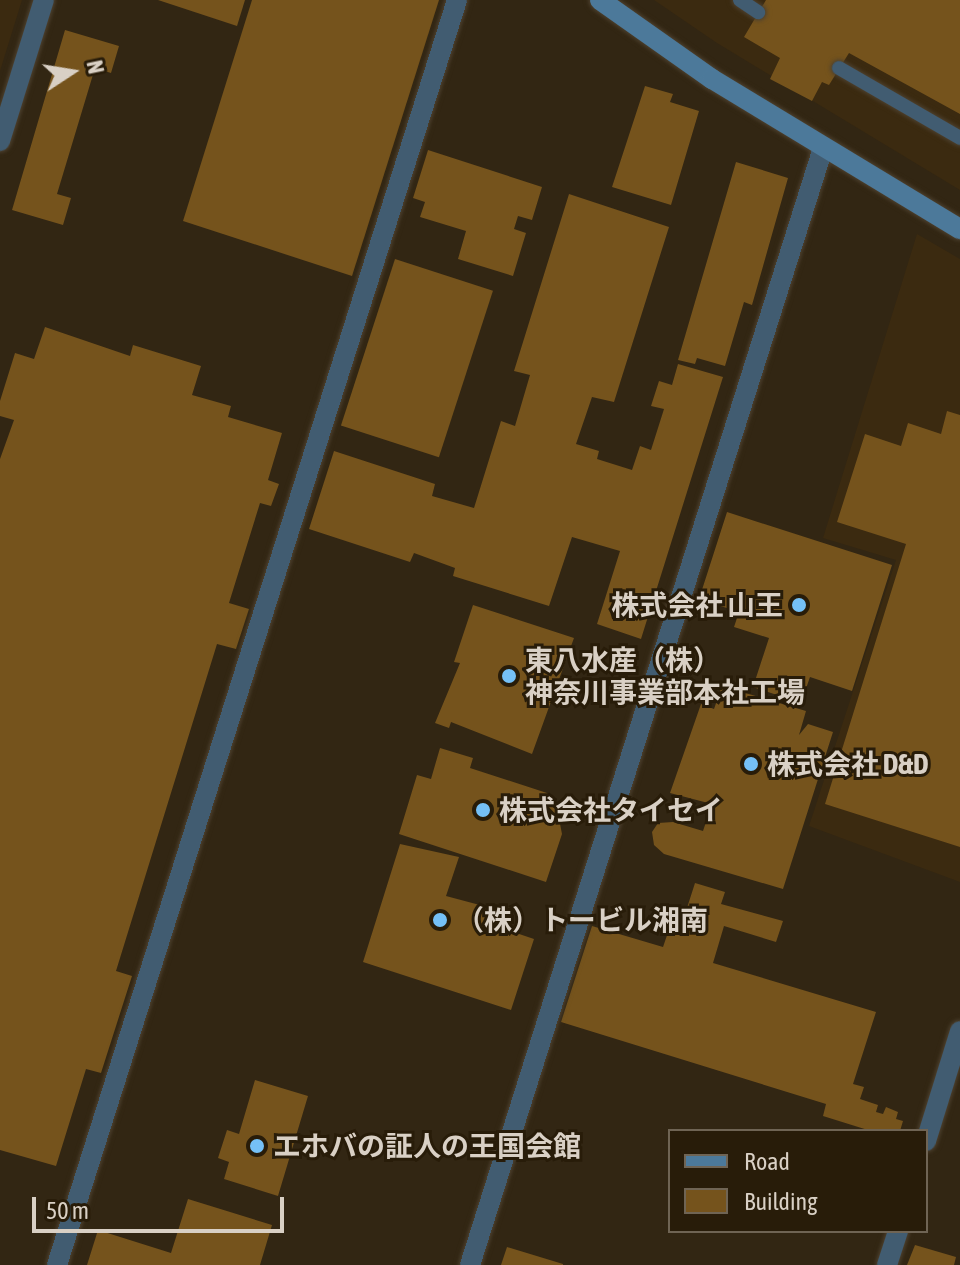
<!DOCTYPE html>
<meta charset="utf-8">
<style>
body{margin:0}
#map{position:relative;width:960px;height:1265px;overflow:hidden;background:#322613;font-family:"Asap Condensed","Noto Sans JP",sans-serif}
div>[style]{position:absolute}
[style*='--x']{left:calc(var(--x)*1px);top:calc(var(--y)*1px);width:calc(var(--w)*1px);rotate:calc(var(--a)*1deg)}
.built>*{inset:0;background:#3b2a10}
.building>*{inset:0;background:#75531c;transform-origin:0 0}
.roads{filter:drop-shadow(0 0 2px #4d412f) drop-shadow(0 0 2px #4d412f)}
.lane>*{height:14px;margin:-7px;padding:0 7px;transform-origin:7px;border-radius:7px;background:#415c71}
.street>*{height:20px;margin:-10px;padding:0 10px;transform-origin:10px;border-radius:10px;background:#415c71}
.secondary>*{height:20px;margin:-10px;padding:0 10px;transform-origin:10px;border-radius:10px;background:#4c799a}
.dots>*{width:22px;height:22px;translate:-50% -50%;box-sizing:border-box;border:4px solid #281c09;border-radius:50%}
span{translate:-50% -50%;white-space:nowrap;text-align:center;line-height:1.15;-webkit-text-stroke:6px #281c09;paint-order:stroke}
.poi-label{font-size:28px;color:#d9d0c5;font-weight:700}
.right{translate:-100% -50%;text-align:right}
.left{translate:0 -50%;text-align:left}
.legend{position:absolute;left:668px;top:1129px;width:260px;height:104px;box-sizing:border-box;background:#281c09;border:2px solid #6f6454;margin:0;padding:10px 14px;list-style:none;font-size:24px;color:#d9d0c5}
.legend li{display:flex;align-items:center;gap:16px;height:40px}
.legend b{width:40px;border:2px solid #6f6454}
.north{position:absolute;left:32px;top:32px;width:80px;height:80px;-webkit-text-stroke:6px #281c09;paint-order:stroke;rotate:78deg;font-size:22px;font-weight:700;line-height:32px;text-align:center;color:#d9d0c5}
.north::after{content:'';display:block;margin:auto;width:28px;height:36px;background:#d9d0c5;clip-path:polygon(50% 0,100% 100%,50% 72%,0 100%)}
.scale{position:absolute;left:32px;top:1197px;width:252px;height:36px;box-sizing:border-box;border:4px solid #d9d0c5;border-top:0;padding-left:10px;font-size:24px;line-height:28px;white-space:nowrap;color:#d9d0c5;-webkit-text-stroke:6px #281c09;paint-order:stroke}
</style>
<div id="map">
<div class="built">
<div style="clip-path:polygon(0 0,22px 0,0 71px)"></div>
<div style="clip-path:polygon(654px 0,960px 0,960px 190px,717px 43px)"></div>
<div style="clip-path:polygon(917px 234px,960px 259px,960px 882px,809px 826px,896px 560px,823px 538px)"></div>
</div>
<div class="building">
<div style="clip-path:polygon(158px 0,245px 0,237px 26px)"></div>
<div style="clip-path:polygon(252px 0,439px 0,352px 276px,183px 221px)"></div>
<div style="clip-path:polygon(766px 0,960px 0,960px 114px,849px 53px,829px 85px,822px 82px,812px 101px,770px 79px,780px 58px,744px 37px)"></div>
<div style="clip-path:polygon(65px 30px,119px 46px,111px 73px,95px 68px,57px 194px,71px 198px,63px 225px,12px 210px)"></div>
<div style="clip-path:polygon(645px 86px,673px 94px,670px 102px,699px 111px,671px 205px,612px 187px)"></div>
<div style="clip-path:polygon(428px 150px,542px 187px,532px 220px,518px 216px,514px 229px,526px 233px,513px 276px,458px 259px,466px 231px,420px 217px,425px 202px,413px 198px)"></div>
<div style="clip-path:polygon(736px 162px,788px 178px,752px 305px,744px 302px,725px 366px,697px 358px,695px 364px,678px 360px)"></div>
<div style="clip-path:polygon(569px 194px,669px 227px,614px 402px,592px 397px,576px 444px,599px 451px,597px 459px,632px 470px,640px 446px,651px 450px,664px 409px,651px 406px,659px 381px,672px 385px,678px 364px,723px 377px,641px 639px,597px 624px,620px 551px,572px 537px,549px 606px,453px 576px,455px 568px,414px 553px,410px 562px,309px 529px,334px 451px,435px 484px,432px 496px,474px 508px,501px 421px,515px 426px,530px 375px,514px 371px)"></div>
<div style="left:395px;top:259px;width:103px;height:175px;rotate:18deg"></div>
<div style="clip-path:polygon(45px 327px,130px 356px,133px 345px,201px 366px,192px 395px,231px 406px,228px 417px,282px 433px,268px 480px,279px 484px,271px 506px,260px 503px,229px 603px,249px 609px,236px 649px,217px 644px,116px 971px,132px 976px,101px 1073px,86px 1069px,56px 1166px,0 1150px,0 459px,14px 420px,0 416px,0 401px,15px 353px,34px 359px)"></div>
<div style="clip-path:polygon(947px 411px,960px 415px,960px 847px,825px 804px,906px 544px,837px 522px,865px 434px,901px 446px,908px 423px,941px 434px)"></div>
<div style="clip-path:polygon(727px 512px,892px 565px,852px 691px,810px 677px,801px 703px,753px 687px,769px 638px,734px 627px,739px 612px,699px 599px)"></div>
<div style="clip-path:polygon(473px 605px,574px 638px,532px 754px,451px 722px,449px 728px,435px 723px,460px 663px,454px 662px)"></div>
<div style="clip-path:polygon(722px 686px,806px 711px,799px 735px,808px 724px,833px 732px,783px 889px,664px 854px,654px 845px,652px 832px,658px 823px,673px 822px,703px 831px,712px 804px,670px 793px,701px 704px,714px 709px)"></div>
<div style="clip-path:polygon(440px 748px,473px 758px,470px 768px,547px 793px,556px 803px,562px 834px,546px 882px,399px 834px,417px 775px,431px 779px)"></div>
<div style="clip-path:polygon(400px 844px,459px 857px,446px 896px,506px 912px,501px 928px,534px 939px,511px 1010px,363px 962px)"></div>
<div style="clip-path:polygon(695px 883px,725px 892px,721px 904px,783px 921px,776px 942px,724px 926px,713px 963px,876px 1012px,853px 1084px,864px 1087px,860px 1099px,878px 1105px,876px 1112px,883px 1114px,886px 1107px,898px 1112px,896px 1119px,903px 1121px,900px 1131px,871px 1131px,823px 1116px,826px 1104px,561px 1022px,592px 926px,663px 947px,676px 909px,686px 911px)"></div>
<div style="clip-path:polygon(255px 1080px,308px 1096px,278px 1196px,224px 1179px,229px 1162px,218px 1158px,227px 1130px,239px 1134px)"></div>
<div style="clip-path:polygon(188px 1199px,272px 1225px,260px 1265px,87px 1265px,98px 1230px,171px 1253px)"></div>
<div style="clip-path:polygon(915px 1245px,956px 1257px,954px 1265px,907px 1265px)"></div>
<div style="clip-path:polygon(507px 1247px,563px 1264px,563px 1265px,501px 1265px)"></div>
</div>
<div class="roads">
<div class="lane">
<div style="--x:740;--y:0;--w:22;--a:34"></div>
<div style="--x:839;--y:68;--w:140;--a:30"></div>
</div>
<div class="street">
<div style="--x:0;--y:141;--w:148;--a:-72.7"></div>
<div style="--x:926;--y:1141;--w:115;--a:-72.8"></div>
<div style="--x:57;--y:1265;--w:1327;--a:-72.45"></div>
<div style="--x:470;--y:1265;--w:1171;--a:-72.46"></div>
<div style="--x:887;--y:1265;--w:36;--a:-72"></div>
</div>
<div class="secondary">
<div style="--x:600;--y:0;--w:137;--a:35.2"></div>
<div style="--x:712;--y:79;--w:290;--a:31.2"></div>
</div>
</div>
<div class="dots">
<div style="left:799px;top:605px;background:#75c0f6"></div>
<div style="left:509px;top:676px;background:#75c0f6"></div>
<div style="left:751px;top:764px;background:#75c0f6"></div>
<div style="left:483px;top:810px;background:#75c0f6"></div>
<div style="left:440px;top:920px;background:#75c0f6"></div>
<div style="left:257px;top:1146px;background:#75c0f6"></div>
</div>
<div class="poi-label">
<span class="right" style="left:783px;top:605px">株式会社 山王</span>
<span class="left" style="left:525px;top:676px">東八水産（株）<br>神奈川事業部本社工場</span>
<span class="left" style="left:767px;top:764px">株式会社 D&amp;D</span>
<span class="left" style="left:499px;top:810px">株式会社タイセイ</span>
<span class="left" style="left:456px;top:920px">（株）トービル湘南</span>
<span class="left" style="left:273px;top:1146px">エホバの証人の王国会館</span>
</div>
<ul class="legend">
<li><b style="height:10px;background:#4c799a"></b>Road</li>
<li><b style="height:22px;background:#75531c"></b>Building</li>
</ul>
<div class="north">N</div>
<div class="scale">50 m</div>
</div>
